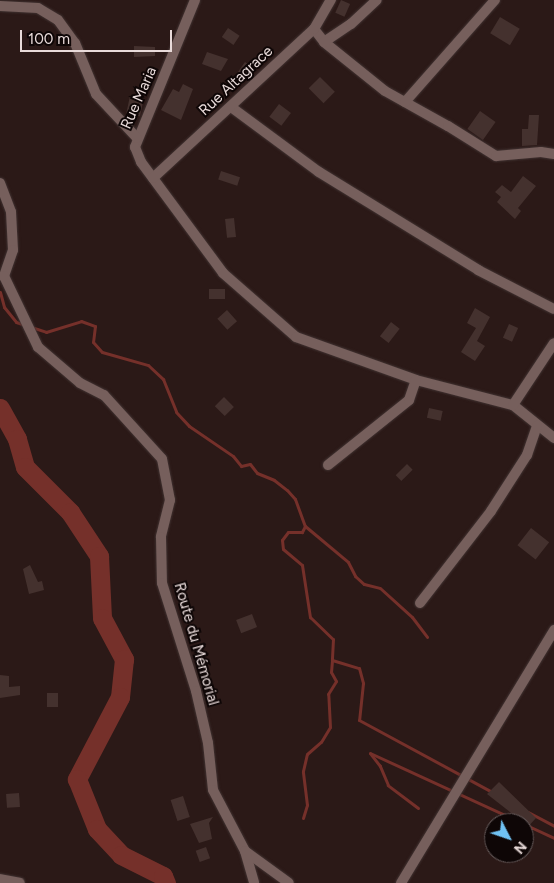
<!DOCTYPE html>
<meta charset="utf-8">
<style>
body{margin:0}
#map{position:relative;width:554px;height:883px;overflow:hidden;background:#2b1917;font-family:Figtree,sans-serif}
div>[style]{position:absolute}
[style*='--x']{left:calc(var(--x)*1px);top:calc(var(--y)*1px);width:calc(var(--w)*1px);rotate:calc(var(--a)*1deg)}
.stream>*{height:3px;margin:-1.5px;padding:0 1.5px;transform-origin:1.5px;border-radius:1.5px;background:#75302a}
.river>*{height:19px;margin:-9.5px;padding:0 9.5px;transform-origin:9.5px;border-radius:9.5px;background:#75302a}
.building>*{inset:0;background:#44312e;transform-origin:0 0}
.roads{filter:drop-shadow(0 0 1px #413332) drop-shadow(0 0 1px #413332)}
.minor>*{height:10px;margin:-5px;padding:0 5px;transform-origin:5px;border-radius:5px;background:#765f5c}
span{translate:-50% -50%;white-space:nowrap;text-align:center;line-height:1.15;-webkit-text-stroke:4px #0e0606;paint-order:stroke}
.street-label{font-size:15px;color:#e9dbda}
.north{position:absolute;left:484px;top:813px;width:50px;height:50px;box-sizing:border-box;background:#0e0606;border:1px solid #665b5b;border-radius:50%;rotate:131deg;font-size:14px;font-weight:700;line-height:20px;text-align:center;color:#e9dbda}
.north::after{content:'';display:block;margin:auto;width:18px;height:22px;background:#70c2f4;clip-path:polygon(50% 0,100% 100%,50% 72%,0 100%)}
.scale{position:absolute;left:20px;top:30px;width:152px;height:22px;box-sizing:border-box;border:2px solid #e9dbda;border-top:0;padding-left:6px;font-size:15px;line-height:18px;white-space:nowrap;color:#e9dbda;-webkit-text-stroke:4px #0e0606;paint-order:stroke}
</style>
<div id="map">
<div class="stream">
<div style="--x:0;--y:292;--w:16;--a:75"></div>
<div style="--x:4;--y:307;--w:19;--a:51"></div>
<div style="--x:16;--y:322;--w:9;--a:18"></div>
<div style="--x:31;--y:327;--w:16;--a:18"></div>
<div style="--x:46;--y:332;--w:37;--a:-17"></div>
<div style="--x:81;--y:321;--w:15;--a:20"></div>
<div style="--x:95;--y:326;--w:16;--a:97"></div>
<div style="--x:93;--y:342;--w:13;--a:48"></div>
<div style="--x:102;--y:352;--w:48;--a:15.8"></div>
<div style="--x:148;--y:365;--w:21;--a:43"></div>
<div style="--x:163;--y:379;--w:35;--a:68"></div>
<div style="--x:176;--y:412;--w:19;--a:47"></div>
<div style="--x:189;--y:426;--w:53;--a:34.3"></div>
<div style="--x:233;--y:456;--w:13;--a:51"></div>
<div style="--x:241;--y:466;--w:9;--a:-13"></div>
<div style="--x:250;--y:464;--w:11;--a:52"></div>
<div style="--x:257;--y:473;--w:18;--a:22"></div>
<div style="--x:274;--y:480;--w:16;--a:38"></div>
<div style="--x:287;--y:490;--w:12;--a:48"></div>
<div style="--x:295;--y:499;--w:29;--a:70"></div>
<div style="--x:305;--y:526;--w:7;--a:117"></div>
<div style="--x:302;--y:532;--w:14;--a:180"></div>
<div style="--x:288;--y:532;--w:10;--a:127"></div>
<div style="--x:282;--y:540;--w:9;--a:84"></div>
<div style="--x:283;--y:549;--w:25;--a:40"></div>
<div style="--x:302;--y:565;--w:53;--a:81.3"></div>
<div style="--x:310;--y:617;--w:32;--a:44"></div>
<div style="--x:333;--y:639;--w:21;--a:93"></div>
<div style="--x:332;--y:660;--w:28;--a:17"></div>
<div style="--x:359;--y:668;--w:16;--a:75"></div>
<div style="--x:363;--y:683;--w:37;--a:96"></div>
<div style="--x:359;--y:720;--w:151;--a:28.4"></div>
<div style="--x:305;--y:526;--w:56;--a:39.9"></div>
<div style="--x:348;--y:562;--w:16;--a:63"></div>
<div style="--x:355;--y:576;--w:12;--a:42"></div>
<div style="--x:364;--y:584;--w:16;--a:14"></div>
<div style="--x:380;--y:588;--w:43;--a:42.2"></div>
<div style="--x:412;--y:617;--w:25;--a:53"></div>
<div style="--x:418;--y:808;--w:38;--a:-143"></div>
<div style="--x:388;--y:785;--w:21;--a:-113"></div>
<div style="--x:380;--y:766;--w:16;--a:-128"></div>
<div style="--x:370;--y:753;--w:167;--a:24.7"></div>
<div style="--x:528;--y:812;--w:30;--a:28"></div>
<div style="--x:303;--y:818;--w:14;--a:-73"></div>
<div style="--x:307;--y:805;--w:34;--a:-97"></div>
<div style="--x:303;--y:771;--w:17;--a:-77"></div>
<div style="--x:307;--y:754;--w:18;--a:-41"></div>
<div style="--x:321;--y:742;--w:17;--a:-59"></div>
<div style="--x:330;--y:727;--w:33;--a:-93"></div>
<div style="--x:328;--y:694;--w:15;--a:-58"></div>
<div style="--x:336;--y:681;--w:10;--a:-119"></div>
<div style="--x:331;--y:672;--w:12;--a:-85"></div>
<div style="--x:524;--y:824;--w:33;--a:25"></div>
</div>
<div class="river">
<div style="--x:0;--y:408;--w:35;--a:61"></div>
<div style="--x:17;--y:439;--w:29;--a:74"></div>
<div style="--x:25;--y:467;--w:64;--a:45"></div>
<div style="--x:70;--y:512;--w:53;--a:56.6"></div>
<div style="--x:99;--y:556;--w:62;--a:87.2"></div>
<div style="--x:102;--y:618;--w:47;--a:61.8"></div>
<div style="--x:124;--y:659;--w:38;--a:96"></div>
<div style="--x:120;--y:697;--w:93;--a:117.7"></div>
<div style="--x:77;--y:779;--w:54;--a:68.2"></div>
<div style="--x:97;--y:829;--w:35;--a:47"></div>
<div style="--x:121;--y:855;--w:47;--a:26.6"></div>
<div style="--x:163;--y:876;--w:8;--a:67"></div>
</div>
<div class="building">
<div style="left:341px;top:0;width:10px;height:14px;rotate:24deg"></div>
<div style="left:500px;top:17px;width:23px;height:19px;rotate:31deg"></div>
<div style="left:228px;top:28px;width:14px;height:11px;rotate:34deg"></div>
<div style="clip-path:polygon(134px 46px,155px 47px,155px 56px,134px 57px)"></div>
<div style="clip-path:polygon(207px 52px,228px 59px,221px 71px,202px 64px)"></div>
<div style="left:245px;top:62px;width:12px;height:12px;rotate:35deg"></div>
<div style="left:320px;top:77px;width:21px;height:16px;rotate:45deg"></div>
<div style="clip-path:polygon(183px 84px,193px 89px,181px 120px,161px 110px,173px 89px,179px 92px)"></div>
<div style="left:130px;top:96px;width:14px;height:18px;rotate:12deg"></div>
<div style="left:279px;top:104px;width:15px;height:16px;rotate:37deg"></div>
<div style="left:480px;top:111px;width:19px;height:22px;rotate:35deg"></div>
<div style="clip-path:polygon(529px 115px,539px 115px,537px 145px,522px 146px,522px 129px,528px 129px)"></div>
<div style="left:221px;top:171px;width:20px;height:9px;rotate:18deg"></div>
<div style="clip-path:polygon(523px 176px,536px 186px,518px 208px,521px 211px,515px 219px,497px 202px,501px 197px,495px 192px,502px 185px,511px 192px)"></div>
<div style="left:234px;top:218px;width:19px;height:9px;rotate:84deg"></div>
<div style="left:225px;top:289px;width:10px;height:16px;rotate:90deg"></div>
<div style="clip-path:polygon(475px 308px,490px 317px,477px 341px,485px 346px,475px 361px,461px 352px,476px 328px,467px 323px)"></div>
<div style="left:227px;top:310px;width:15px;height:13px;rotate:48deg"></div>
<div style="left:391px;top:322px;width:11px;height:18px;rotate:38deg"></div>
<div style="left:509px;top:324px;width:10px;height:15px;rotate:24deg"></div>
<div style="left:224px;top:397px;width:14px;height:13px;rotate:45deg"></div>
<div style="left:429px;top:408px;width:14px;height:10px;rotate:12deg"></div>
<div style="left:407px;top:464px;width:8px;height:16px;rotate:45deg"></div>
<div style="left:531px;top:528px;width:23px;height:22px;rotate:38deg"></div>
<div style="clip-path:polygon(30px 565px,38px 582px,42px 581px,44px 590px,29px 594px,23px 569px)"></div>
<div style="left:252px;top:614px;width:14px;height:17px;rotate:69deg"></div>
<div style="clip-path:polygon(0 675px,9px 676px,9px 687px,20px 686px,20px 695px,0 698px)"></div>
<div style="left:47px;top:693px;width:11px;height:14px"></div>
<div style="clip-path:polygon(499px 782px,536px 818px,526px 829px,524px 823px,487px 794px)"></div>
<div style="left:19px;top:793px;width:14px;height:13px;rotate:86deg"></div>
<div style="left:183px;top:796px;width:22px;height:13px;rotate:72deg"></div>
<div style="clip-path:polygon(213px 817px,209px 823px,212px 839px,199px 843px,190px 824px)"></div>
<div style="left:206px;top:847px;width:12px;height:11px;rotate:70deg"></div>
</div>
<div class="roads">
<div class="minor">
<div style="--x:195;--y:0;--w:159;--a:112.2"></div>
<div style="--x:135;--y:147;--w:16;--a:68"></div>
<div style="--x:141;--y:162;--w:138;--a:53.5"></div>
<div style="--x:223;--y:273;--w:97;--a:41.2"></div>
<div style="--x:296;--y:337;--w:127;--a:19.7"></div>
<div style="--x:416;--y:380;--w:100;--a:14.5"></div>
<div style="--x:513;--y:405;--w:53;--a:38.8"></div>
<div style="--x:0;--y:6;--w:38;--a:3"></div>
<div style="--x:38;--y:8;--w:23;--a:31"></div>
<div style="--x:58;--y:20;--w:29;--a:54"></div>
<div style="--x:75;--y:43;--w:55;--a:67.6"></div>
<div style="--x:96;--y:94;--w:60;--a:47"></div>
<div style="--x:314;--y:29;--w:16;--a:52"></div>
<div style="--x:324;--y:42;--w:78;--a:38.8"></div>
<div style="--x:385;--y:91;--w:72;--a:29.1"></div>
<div style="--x:448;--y:126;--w:57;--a:32"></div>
<div style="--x:496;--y:156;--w:45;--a:-5.1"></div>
<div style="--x:541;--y:152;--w:13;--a:9"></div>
<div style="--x:324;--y:42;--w:32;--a:-34"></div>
<div style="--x:351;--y:24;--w:35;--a:-43"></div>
<div style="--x:405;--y:102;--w:136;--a:-48.6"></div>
<div style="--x:231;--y:107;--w:109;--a:36.5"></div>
<div style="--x:319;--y:172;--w:187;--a:31.6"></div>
<div style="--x:478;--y:270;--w:85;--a:27.2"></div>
<div style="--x:153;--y:178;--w:219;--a:-42.8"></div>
<div style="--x:314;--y:29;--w:34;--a:-60"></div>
<div style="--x:0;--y:183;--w:31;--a:69"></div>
<div style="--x:11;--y:212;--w:38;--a:87"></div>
<div style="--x:13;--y:250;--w:28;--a:109"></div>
<div style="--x:4;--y:276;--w:79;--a:64.4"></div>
<div style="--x:38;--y:347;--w:55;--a:40.6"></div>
<div style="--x:80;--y:383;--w:27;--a:27"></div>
<div style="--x:104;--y:395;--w:86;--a:47.8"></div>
<div style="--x:162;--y:459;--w:42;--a:79"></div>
<div style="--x:170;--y:500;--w:38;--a:104"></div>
<div style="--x:161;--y:537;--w:46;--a:88.8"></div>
<div style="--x:162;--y:583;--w:113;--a:72.5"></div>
<div style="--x:196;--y:691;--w:53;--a:77"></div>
<div style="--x:208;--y:743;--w:47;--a:83.9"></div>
<div style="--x:213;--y:790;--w:69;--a:62.3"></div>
<div style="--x:245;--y:851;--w:54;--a:36"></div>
<div style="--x:513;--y:405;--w:74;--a:-56.5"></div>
<div style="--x:328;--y:465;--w:104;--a:-38.7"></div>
<div style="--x:409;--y:400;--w:21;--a:-71"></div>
<div style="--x:420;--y:603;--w:116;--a:-52.3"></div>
<div style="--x:491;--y:511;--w:67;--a:-57.3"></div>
<div style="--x:527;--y:455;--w:31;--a:-71"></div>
<div style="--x:245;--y:851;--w:33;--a:74"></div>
<div style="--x:0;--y:879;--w:20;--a:11"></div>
<div style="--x:401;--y:883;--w:296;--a:-58.8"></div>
</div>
</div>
<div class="street-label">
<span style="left:236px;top:81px;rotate:-43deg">Rue Altagrace</span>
<span style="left:139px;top:98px;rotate:-66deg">Rue Maria</span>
<span style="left:196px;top:644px;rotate:74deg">Route du Mémorial</span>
</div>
<div class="north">N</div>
<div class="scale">100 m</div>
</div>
